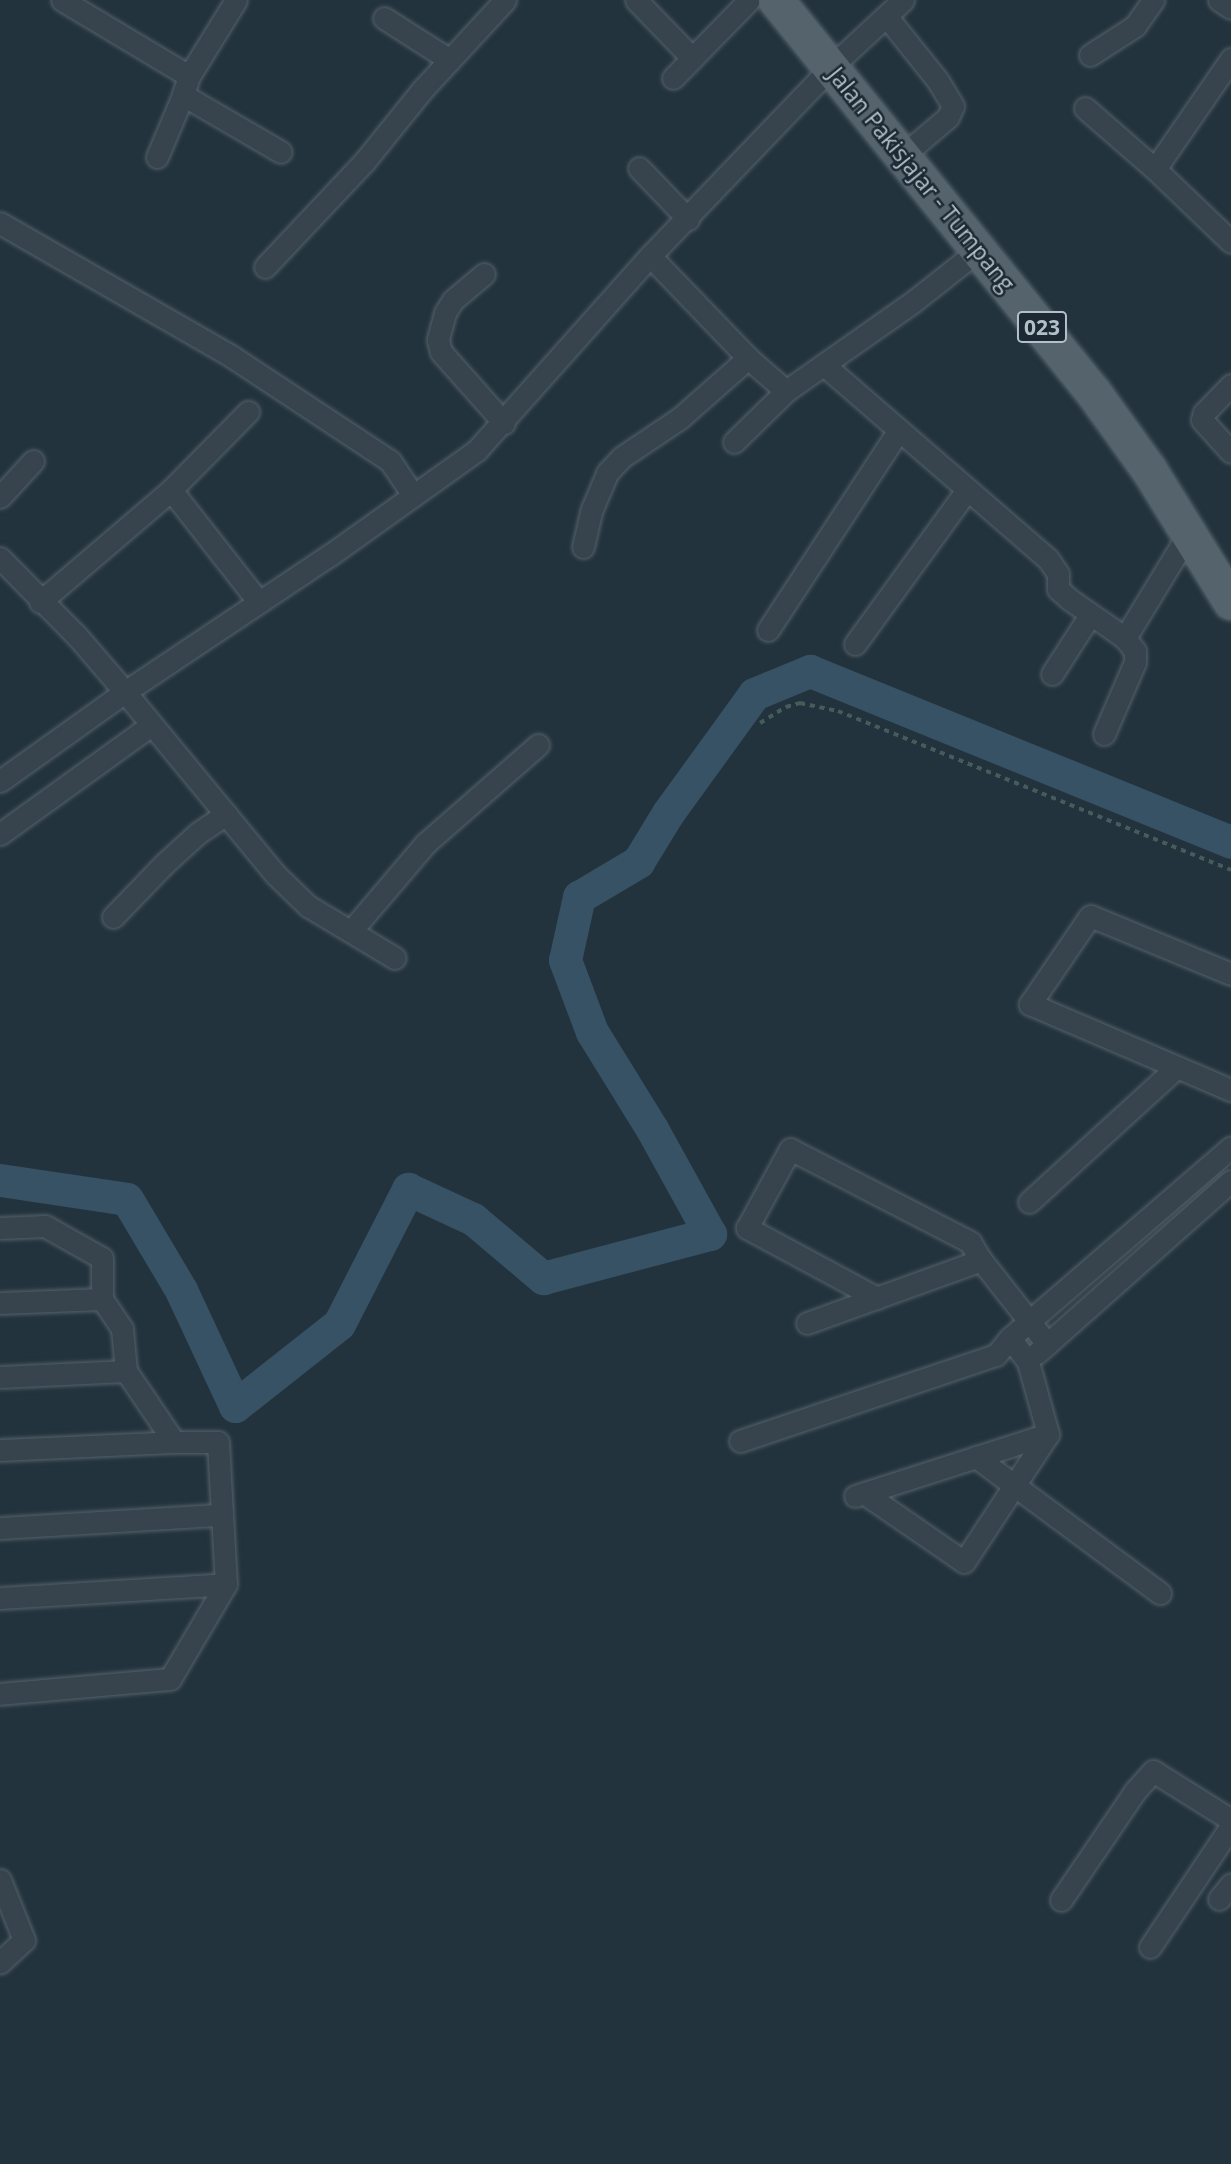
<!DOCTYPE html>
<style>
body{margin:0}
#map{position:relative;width:1231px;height:2164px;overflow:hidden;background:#23333d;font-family:"Open Sans",sans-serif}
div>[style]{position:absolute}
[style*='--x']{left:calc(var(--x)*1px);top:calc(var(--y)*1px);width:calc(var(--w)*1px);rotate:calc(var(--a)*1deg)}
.river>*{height:33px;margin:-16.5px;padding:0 16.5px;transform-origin:16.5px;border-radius:16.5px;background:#365264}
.path>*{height:3.5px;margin-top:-1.75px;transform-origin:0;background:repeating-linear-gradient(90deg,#455c5b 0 5px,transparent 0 10px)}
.roads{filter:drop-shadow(0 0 2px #55626b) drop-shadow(0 0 2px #55626b)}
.street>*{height:21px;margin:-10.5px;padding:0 10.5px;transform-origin:10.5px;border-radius:10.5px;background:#37444d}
.primary>*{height:35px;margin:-17.5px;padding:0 17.5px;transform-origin:17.5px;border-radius:17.5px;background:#55636d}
span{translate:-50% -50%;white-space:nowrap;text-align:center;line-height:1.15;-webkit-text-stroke:5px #1c2932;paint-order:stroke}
.shield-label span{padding:2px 5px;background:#1c2932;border:2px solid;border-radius:5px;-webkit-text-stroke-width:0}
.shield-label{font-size:21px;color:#b3bfc9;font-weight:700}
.street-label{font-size:23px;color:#b3bfc9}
</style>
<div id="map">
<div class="river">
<div style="--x:0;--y:1180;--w:128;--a:8.5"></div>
<div style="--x:127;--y:1199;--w:106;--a:59.3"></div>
<div style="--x:181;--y:1290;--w:128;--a:65"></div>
<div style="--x:235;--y:1406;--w:132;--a:-38.3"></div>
<div style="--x:339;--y:1324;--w:152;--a:-62.9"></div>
<div style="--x:408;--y:1189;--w:72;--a:24.8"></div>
<div style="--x:473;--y:1219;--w:92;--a:40.1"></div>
<div style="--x:543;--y:1278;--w:173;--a:-14.8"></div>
<div style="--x:710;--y:1234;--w:120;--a:-118.9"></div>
<div style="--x:652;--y:1129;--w:114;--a:-121.7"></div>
<div style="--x:592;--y:1032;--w:77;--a:-110.6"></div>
<div style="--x:565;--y:960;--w:65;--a:-77.5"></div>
<div style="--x:579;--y:897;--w:69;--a:-30.7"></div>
<div style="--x:638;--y:862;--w:57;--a:-58.5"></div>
<div style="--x:668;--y:813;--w:147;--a:-54.1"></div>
<div style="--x:754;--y:694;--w:61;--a:-22.3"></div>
<div style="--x:810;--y:671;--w:454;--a:22.1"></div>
</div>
<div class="path">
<div style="--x:760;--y:723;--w:31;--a:-32"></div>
<div style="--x:786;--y:707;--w:15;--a:-16"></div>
<div style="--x:800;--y:703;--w:39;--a:12"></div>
<div style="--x:838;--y:711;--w:424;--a:22"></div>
</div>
<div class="roads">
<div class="street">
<div style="--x:62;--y:0;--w:148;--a:30.9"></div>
<div style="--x:236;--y:0;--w:89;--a:121.7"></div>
<div style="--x:189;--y:76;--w:20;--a:108"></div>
<div style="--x:183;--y:95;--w:113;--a:30.2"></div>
<div style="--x:636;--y:0;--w:81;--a:46"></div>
<div style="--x:1219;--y:0;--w:14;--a:34"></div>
<div style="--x:887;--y:17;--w:82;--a:51.4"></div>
<div style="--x:938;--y:81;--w:29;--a:59"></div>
<div style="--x:953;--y:106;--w:12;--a:114"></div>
<div style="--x:948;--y:117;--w:62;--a:139.6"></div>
<div style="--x:384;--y:18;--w:78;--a:32.5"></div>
<div style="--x:1090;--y:55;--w:54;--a:-32.8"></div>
<div style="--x:1135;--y:26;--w:32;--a:-55"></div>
<div style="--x:673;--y:78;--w:109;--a:-45.7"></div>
<div style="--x:1085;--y:108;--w:93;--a:41.1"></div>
<div style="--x:1155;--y:169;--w:105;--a:43.8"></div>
<div style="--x:157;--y:157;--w:67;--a:-67.2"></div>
<div style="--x:639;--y:168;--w:71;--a:46.1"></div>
<div style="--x:1155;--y:169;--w:134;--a:-55.4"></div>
<div style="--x:0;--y:223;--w:267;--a:29.9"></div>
<div style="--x:231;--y:356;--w:191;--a:33.4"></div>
<div style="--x:390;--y:461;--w:41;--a:55.9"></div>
<div style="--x:650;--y:256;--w:141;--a:46.1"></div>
<div style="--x:748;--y:358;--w:50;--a:41"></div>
<div style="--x:786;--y:391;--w:156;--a:-35.1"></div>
<div style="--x:914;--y:301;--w:84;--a:-38.2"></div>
<div style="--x:265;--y:267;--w:144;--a:-46.7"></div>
<div style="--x:364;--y:162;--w:94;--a:-51.1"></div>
<div style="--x:423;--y:89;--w:121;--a:-47.3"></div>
<div style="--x:484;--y:274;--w:40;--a:140"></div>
<div style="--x:453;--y:300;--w:15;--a:122"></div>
<div style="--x:445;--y:313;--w:28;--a:105"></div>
<div style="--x:438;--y:340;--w:12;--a:76"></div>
<div style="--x:441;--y:352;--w:95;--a:48.4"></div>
<div style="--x:824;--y:365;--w:296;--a:40.9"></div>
<div style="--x:1048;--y:559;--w:18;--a:56"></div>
<div style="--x:1058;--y:574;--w:15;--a:90"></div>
<div style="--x:1058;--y:589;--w:15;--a:42"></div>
<div style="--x:1069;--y:599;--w:68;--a:34.9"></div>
<div style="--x:1231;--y:385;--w:39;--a:134"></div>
<div style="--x:1204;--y:413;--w:7;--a:106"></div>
<div style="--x:1202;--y:420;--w:43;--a:47.8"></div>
<div style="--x:734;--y:442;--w:73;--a:-44.4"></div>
<div style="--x:171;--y:490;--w:141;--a:51.9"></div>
<div style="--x:0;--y:497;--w:49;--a:-47.5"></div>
<div style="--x:583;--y:547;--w:39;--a:-77"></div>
<div style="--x:592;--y:509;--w:39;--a:-67"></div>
<div style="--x:607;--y:473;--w:22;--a:-47"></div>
<div style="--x:622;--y:457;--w:70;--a:-33.9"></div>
<div style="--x:680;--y:418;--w:91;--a:-41.4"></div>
<div style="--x:0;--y:558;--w:110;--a:45.4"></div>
<div style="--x:77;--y:636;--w:74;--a:49.4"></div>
<div style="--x:125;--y:692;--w:237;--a:50.5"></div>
<div style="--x:276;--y:875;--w:45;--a:44.1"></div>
<div style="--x:308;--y:906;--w:101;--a:30.9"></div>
<div style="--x:40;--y:602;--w:172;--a:-40.5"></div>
<div style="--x:171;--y:490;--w:110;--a:-45.4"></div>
<div style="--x:768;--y:630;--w:239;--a:-56.8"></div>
<div style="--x:855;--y:644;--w:190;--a:-54"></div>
<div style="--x:1052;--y:674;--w:70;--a:-57.2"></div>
<div style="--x:1104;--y:734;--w:78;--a:-66.7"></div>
<div style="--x:1135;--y:662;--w:11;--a:-90"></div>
<div style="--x:1135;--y:651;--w:16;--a:-128"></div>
<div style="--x:1125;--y:638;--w:119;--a:-58.7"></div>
<div style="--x:0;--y:781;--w:153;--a:-35.5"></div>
<div style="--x:125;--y:692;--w:247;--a:-33.8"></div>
<div style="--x:330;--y:555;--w:181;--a:-35.5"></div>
<div style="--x:477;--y:450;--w:260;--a:-48.3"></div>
<div style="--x:650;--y:256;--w:263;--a:-46.2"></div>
<div style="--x:832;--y:66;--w:97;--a:-42.9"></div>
<div style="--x:0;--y:834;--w:186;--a:-35.8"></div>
<div style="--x:113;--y:917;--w:74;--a:-46.1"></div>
<div style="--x:164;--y:864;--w:46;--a:-42.4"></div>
<div style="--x:198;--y:833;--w:34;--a:-34"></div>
<div style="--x:351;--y:931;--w:116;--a:-49.6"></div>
<div style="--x:426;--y:843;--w:149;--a:-41.2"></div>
<div style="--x:1231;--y:974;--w:152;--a:-157.6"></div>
<div style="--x:1090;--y:916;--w:107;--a:124.3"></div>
<div style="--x:1030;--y:1004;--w:219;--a:23.2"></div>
<div style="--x:1029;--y:1202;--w:200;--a:-42.4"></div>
<div style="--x:0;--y:1228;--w:45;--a:-2.5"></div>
<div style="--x:45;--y:1226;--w:65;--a:29.3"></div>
<div style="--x:102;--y:1258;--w:41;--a:90"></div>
<div style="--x:102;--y:1299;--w:36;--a:56"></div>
<div style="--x:122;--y:1329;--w:42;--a:84.6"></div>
<div style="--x:126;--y:1371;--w:86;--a:55.9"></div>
<div style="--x:174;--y:1442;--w:44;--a:0"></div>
<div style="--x:218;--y:1442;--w:142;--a:86.8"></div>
<div style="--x:226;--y:1584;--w:110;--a:120.5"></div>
<div style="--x:170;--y:1679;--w:171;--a:175"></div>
<div style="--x:877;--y:1298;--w:148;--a:-151.7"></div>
<div style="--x:747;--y:1228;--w:90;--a:-61.4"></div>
<div style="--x:790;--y:1149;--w:203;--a:27.3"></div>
<div style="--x:970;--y:1242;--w:21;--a:59"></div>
<div style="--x:981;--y:1260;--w:107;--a:51.8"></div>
<div style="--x:0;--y:1303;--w:102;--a:-2.2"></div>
<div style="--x:807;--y:1323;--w:185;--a:-19.9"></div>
<div style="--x:1037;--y:1353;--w:259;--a:-41.6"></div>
<div style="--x:0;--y:1377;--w:126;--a:-2.7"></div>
<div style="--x:740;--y:1441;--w:270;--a:-18.6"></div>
<div style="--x:996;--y:1355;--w:22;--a:-51"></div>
<div style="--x:1010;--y:1338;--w:292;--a:-40.8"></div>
<div style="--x:0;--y:1450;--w:174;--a:-2.6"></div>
<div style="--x:976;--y:1457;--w:229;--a:36.5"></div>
<div style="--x:864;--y:1493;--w:121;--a:34.6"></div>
<div style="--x:964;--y:1562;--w:153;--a:-56.7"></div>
<div style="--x:1048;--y:1434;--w:75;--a:-105.5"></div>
<div style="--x:1028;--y:1362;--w:30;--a:-127"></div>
<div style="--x:855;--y:1496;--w:203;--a:-17.8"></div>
<div style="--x:0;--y:1528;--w:222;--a:-3.4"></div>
<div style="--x:0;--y:1598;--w:226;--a:-3.5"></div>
<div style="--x:0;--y:1880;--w:65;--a:68.2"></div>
<div style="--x:24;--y:1940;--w:33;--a:137"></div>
<div style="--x:1219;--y:1899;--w:19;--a:-51"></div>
<div style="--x:1061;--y:1900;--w:132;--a:-55.8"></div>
<div style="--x:1135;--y:1791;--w:27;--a:-48"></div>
<div style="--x:1153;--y:1771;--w:92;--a:32.1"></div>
<div style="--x:1150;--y:1947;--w:146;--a:-56.2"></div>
</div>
<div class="primary">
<div style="--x:776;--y:0;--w:504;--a:51.04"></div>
<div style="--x:1093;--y:392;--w:96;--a:54.3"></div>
<div style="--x:1149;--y:470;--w:155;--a:58.2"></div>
</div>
</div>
<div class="shield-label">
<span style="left:1042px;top:327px">023</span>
</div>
<div class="street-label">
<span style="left:922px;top:179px;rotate:51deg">Jalan Pakisjajar - Tumpang</span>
</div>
</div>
